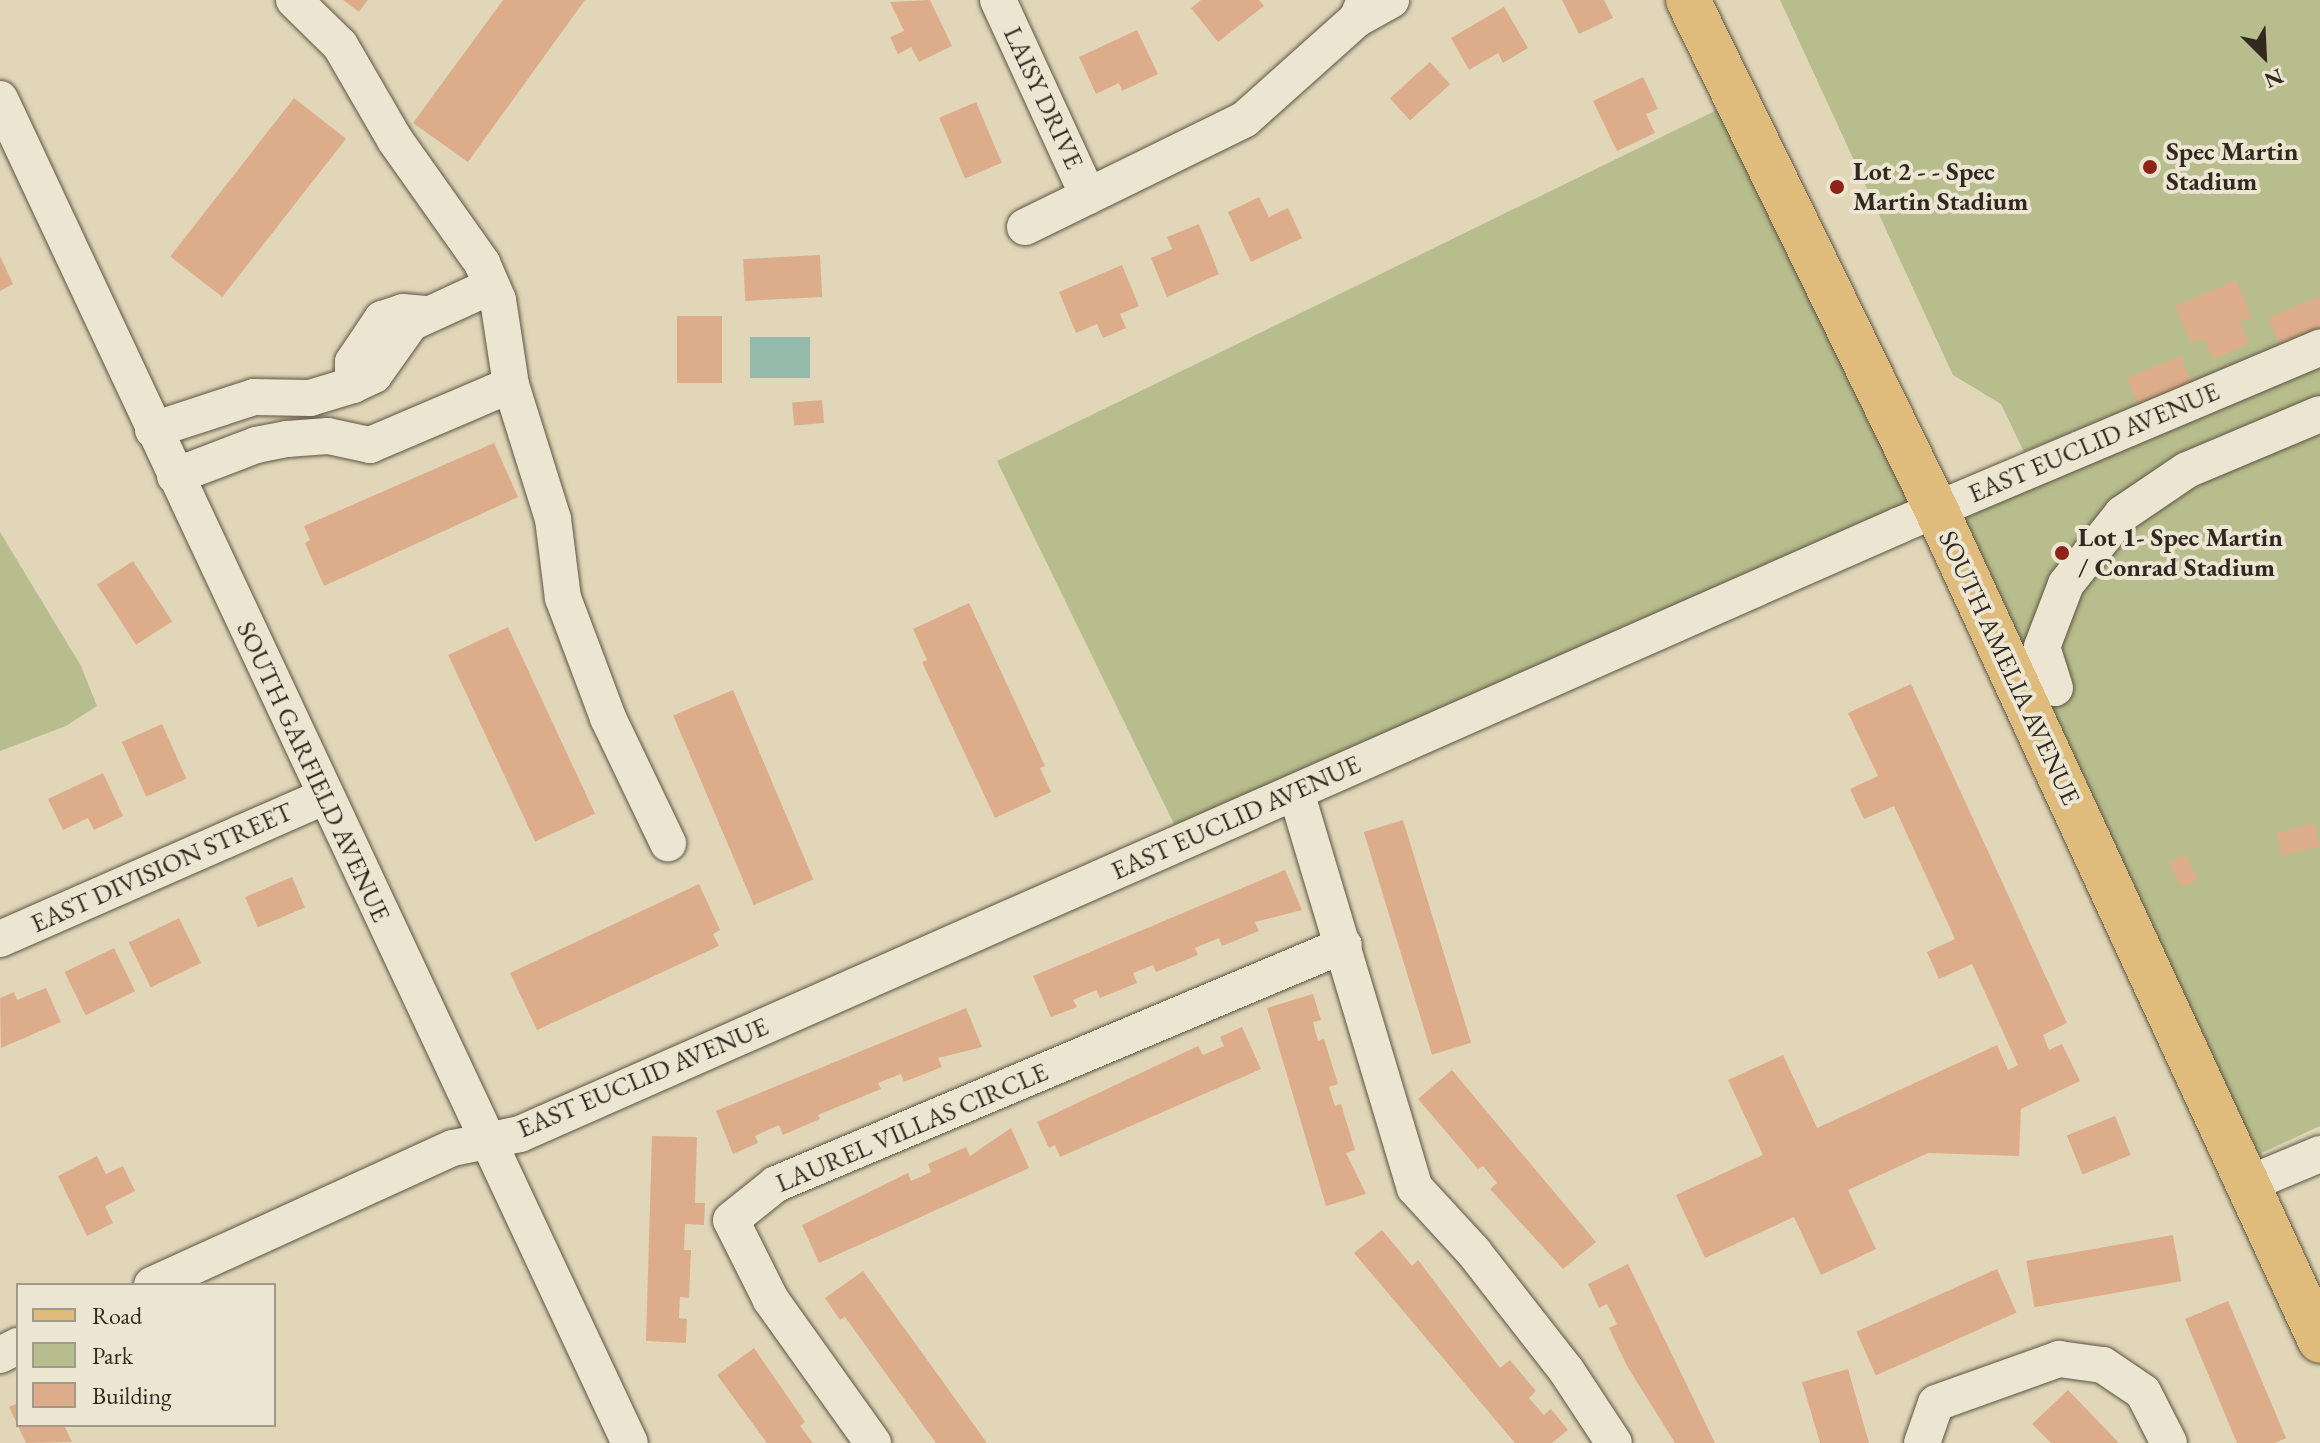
<!DOCTYPE html>
<style>
body{margin:0}
#map{position:relative;width:2320px;height:1443px;overflow:hidden;background:#e1d7b8;font-family:"EB Garamond",serif}
div>[style]{position:absolute}
[style*='--x']{left:calc(var(--x)*1px);top:calc(var(--y)*1px);width:calc(var(--w)*1px);rotate:calc(var(--a)*1deg)}
.green>*{inset:0;background:#b7bd8c;transform-origin:0 0}
.water>*{inset:0;background:#94baac;transform-origin:0 0}
.building>*{inset:0;background:#ddad8b;transform-origin:0 0}
.roads{filter:drop-shadow(0 0 2px #5d5445) drop-shadow(0 0 2px #5d5445)}
.minor>*{height:36px;margin:-18px;padding:0 18px;transform-origin:18px;border-radius:18px;background:#ece5d1}
.major>*{height:44px;margin:-22px;padding:0 22px;transform-origin:22px;border-radius:22px;background:#e0bc7c}
.dots>*{width:22px;height:22px;translate:-50% -50%;box-sizing:border-box;border:4px solid #ece5d1;border-radius:50%}
span{translate:-50% -50%;white-space:nowrap;text-align:center;line-height:1.15;-webkit-text-stroke:8px #ece5d1;paint-order:stroke}
.street-label{font-size:26px;color:#31281f}
.poi-label{font-size:26px;color:#31281f;font-weight:700}
.left{translate:0 -50%;text-align:left}
.legend{position:absolute;left:16px;top:1283px;width:260px;height:144px;box-sizing:border-box;background:#ece5d1;border:2px solid #a1998a;margin:0;padding:10px 14px;list-style:none;font-size:24px;color:#31281f}
.legend li{display:flex;align-items:center;gap:16px;height:40px}
.legend b{width:40px;border:2px solid #a1998a}
.north{position:absolute;left:2224px;top:16px;width:80px;height:80px;-webkit-text-stroke:6px #ece5d1;paint-order:stroke;rotate:156deg;font-size:22px;font-weight:700;line-height:32px;text-align:center;color:#31281f}
.north::after{content:'';display:block;margin:auto;width:28px;height:36px;background:#31281f;clip-path:polygon(50% 0,100% 100%,50% 72%,0 100%)}
</style>
<div id="map">
<div class="green">
<div style="clip-path:polygon(1780px 0,2320px 0,2320px 329px,2024px 452px,2001px 404px,1953px 375px)"></div>
<div style="left:1725px;top:106px;width:439px;height:810px;rotate:64deg"></div>
<div style="clip-path:polygon(2320px 365px,2320px 1126px,2249px 1159px,1955px 518px)"></div>
<div style="clip-path:polygon(0 532px,81px 666px,97px 706px,66px 726px,0 751px)"></div>
</div>
<div class="water">
<div style="left:810px;top:337px;width:41px;height:60px;rotate:90deg"></div>
</div>
<div class="building">
<div style="clip-path:polygon(343px 0,368px 0,359px 12px)"></div>
<div style="clip-path:polygon(503px 0,585px 0,468px 162px,413px 123px)"></div>
<div style="clip-path:polygon(930px 0,952px 46px,919px 62px,911px 47px,898px 54px,890px 37px,904px 31px,890px 2px)"></div>
<div style="clip-path:polygon(1201px 0,1259px 0,1264px 6px,1218px 42px,1191px 8px)"></div>
<div style="clip-path:polygon(1562px 0,1604px 0,1613px 18px,1579px 34px)"></div>
<div style="clip-path:polygon(1504px 7px,1528px 48px,1503px 63px,1498px 53px,1469px 70px,1451px 38px)"></div>
<div style="clip-path:polygon(1137px 30px,1158px 74px,1122px 91px,1119px 83px,1096px 94px,1079px 57px)"></div>
<div style="left:1430px;top:62px;width:30px;height:54px;rotate:48deg"></div>
<div style="clip-path:polygon(1643px 77px,1658px 109px,1646px 114px,1655px 133px,1617px 151px,1593px 101px)"></div>
<div style="left:294px;top:98px;width:66px;height:201px;rotate:38deg"></div>
<div style="left:976px;top:102px;width:66px;height:40px;rotate:67deg"></div>
<div style="clip-path:polygon(1259px 197px,1269px 217px,1288px 208px,1302px 238px,1251px 262px,1228px 212px)"></div>
<div style="clip-path:polygon(1199px 224px,1219px 274px,1167px 297px,1151px 258px,1172px 249px,1167px 237px)"></div>
<div style="left:820px;top:255px;width:42px;height:77px;rotate:87deg"></div>
<div style="clip-path:polygon(0 256px,13px 284px,0 291px)"></div>
<div style="clip-path:polygon(1122px 265px,1139px 306px,1120px 314px,1126px 328px,1103px 338px,1097px 324px,1076px 333px,1059px 292px)"></div>
<div style="clip-path:polygon(2236px 280px,2252px 317px,2240px 322px,2249px 344px,2213px 359px,2204px 338px,2191px 343px,2175px 306px)"></div>
<div style="clip-path:polygon(2320px 296px,2320px 327px,2279px 344px,2268px 318px)"></div>
<div style="left:677px;top:316px;width:45px;height:67px"></div>
<div style="left:2181px;top:356px;width:29px;height:58px;rotate:68deg"></div>
<div style="left:822px;top:400px;width:23px;height:30px;rotate:85deg"></div>
<div style="clip-path:polygon(494px 443px,518px 497px,324px 586px,305px 543px,310px 540px,304px 526px)"></div>
<div style="left:133px;top:561px;width:72px;height:43px;rotate:57deg"></div>
<div style="clip-path:polygon(969px 603px,1045px 766px,1040px 768px,1051px 792px,995px 818px,922px 662px,927px 660px,913px 629px)"></div>
<div style="left:508px;top:627px;width:206px;height:66px;rotate:65deg"></div>
<div style="clip-path:polygon(1911px 684px,2067px 1023px,2043px 1035px,2049px 1050px,2062px 1044px,2080px 1081px,2021px 1109px,2019px 1156px,1928px 1153px,1848px 1190px,1876px 1249px,1821px 1275px,1794px 1217px,1705px 1258px,1676px 1195px,1763px 1155px,1728px 1080px,1783px 1055px,1817px 1128px,1997px 1045px,2008px 1070px,2018px 1065px,1972px 964px,1939px 979px,1927px 952px,1955px 939px,1894px 806px,1864px 819px,1850px 789px,1878px 776px,1848px 713px)"></div>
<div style="left:733px;top:690px;width:206px;height:65px;rotate:67deg"></div>
<div style="left:162px;top:724px;width:60px;height:44px;rotate:66deg"></div>
<div style="clip-path:polygon(103px 773px,123px 816px,94px 830px,88px 818px,63px 830px,48px 799px)"></div>
<div style="left:1403px;top:820px;width:233px;height:41px;rotate:73deg"></div>
<div style="left:2314px;top:823px;width:24px;height:39px;rotate:75deg"></div>
<div style="left:2186px;top:854px;width:28px;height:19px;rotate:64deg"></div>
<div style="clip-path:polygon(1285px 870px,1302px 910px,1255px 922px,1259px 931px,1222px 946px,1219px 938px,1195px 948px,1198px 955px,1156px 972px,1153px 965px,1133px 973px,1137px 983px,1100px 998px,1096px 990px,1073px 1000px,1077px 1007px,1051px 1017px,1033px 976px)"></div>
<div style="left:292px;top:877px;width:33px;height:51px;rotate:67deg"></div>
<div style="clip-path:polygon(699px 884px,720px 930px,713px 934px,719px 946px,537px 1030px,510px 973px)"></div>
<div style="left:179px;top:918px;width:50px;height:56px;rotate:64deg"></div>
<div style="left:114px;top:948px;width:48px;height:55px;rotate:64deg"></div>
<div style="clip-path:polygon(46px 988px,61px 1022px,1px 1048px,0 998px,14px 992px,17px 1000px)"></div>
<div style="clip-path:polygon(1313px 994px,1321px 1020px,1313px 1022px,1318px 1041px,1324px 1039px,1338px 1084px,1329px 1087px,1335px 1106px,1341px 1104px,1355px 1150px,1346px 1153px,1366px 1194px,1326px 1206px,1267px 1008px)"></div>
<div style="clip-path:polygon(966px 1008px,982px 1047px,938px 1058px,942px 1067px,904px 1082px,901px 1074px,878px 1083px,881px 1089px,818px 1115px,820px 1119px,783px 1135px,779px 1125px,755px 1136px,758px 1143px,733px 1154px,716px 1111px)"></div>
<div style="clip-path:polygon(1242px 1027px,1261px 1069px,1060px 1157px,1055px 1145px,1049px 1148px,1037px 1122px,1198px 1046px,1203px 1055px,1224px 1046px,1220px 1037px)"></div>
<div style="clip-path:polygon(1452px 1070px,1596px 1242px,1563px 1269px,1490px 1189px,1497px 1183px,1483px 1166px,1478px 1169px,1418px 1099px)"></div>
<div style="left:2115px;top:1116px;width:42px;height:52px;rotate:68deg"></div>
<div style="clip-path:polygon(1011px 1128px,1029px 1168px,819px 1263px,802px 1225px,908px 1173px,911px 1181px,931px 1172px,928px 1164px,966px 1147px,970px 1156px)"></div>
<div style="clip-path:polygon(652px 1136px,697px 1137px,695px 1203px,705px 1203px,704px 1225px,685px 1224px,684px 1250px,691px 1250px,689px 1298px,680px 1297px,679px 1318px,687px 1319px,686px 1343px,646px 1341px)"></div>
<div style="clip-path:polygon(97px 1156px,106px 1174px,123px 1166px,135px 1191px,105px 1206px,113px 1223px,87px 1236px,58px 1176px)"></div>
<div style="clip-path:polygon(1382px 1230px,1412px 1266px,1418px 1260px,1500px 1368px,1510px 1360px,1536px 1391px,1529px 1398px,1544px 1415px,1551px 1409px,1568px 1430px,1552px 1443px,1515px 1443px,1354px 1253px)"></div>
<div style="left:2173px;top:1235px;width:47px;height:149px;rotate:80deg"></div>
<div style="clip-path:polygon(1628px 1264px,1715px 1443px,1675px 1443px,1627px 1366px,1609px 1328px,1617px 1324px,1607px 1304px,1599px 1308px,1588px 1284px)"></div>
<div style="left:1997px;top:1269px;width:48px;height:154px;rotate:66deg"></div>
<div style="clip-path:polygon(863px 1271px,987px 1443px,936px 1443px,845px 1317px,840px 1320px,825px 1298px)"></div>
<div style="clip-path:polygon(2228px 1301px,2286px 1438px,2275px 1443px,2237px 1443px,2185px 1319px)"></div>
<div style="clip-path:polygon(754px 1348px,805px 1422px,800px 1426px,813px 1443px,767px 1443px,717px 1375px)"></div>
<div style="clip-path:polygon(1848px 1369px,1869px 1443px,1820px 1443px,1802px 1382px)"></div>
<div style="clip-path:polygon(2068px 1390px,2119px 1443px,2051px 1443px,2032px 1424px)"></div>
<div style="clip-path:polygon(18px 1403px,18px 1425px,64px 1425px,72px 1442px,26px 1443px,9px 1407px)"></div>
</div>
<div class="roads">
<div class="minor">
<div style="--x:294;--y:0;--w:64;--a:44.4"></div>
<div style="--x:340;--y:45;--w:110;--a:59.9"></div>
<div style="--x:395;--y:140;--w:151;--a:54.7"></div>
<div style="--x:482;--y:263;--w:40;--a:66.6"></div>
<div style="--x:498;--y:300;--w:86;--a:81.3"></div>
<div style="--x:511;--y:385;--w:140;--a:72.6"></div>
<div style="--x:553;--y:519;--w:80;--a:82.8"></div>
<div style="--x:563;--y:598;--w:128;--a:69.4"></div>
<div style="--x:608;--y:718;--w:139;--a:64.4"></div>
<div style="--x:998;--y:0;--w:216;--a:65.3"></div>
<div style="--x:1365;--y:0;--w:21;--a:113"></div>
<div style="--x:1357;--y:19;--w:39;--a:-29"></div>
<div style="--x:0;--y:99;--w:1484;--a:64.89"></div>
<div style="--x:1025;--y:227;--w:245;--a:-26.1"></div>
<div style="--x:1245;--y:119;--w:150;--a:-41.8"></div>
<div style="--x:353;--y:385;--w:23;--a:-90"></div>
<div style="--x:353;--y:362;--w:52;--a:-56"></div>
<div style="--x:382;--y:319;--w:22;--a:-18"></div>
<div style="--x:403;--y:312;--w:25;--a:5"></div>
<div style="--x:153;--y:430;--w:106;--a:-18.1"></div>
<div style="--x:254;--y:397;--w:56;--a:1"></div>
<div style="--x:310;--y:398;--w:45;--a:-16.8"></div>
<div style="--x:353;--y:385;--w:23;--a:-25"></div>
<div style="--x:374;--y:375;--w:64;--a:-54.6"></div>
<div style="--x:411;--y:323;--w:88;--a:-24.8"></div>
<div style="--x:175;--y:476;--w:87;--a:-20.9"></div>
<div style="--x:256;--y:445;--w:32;--a:-11"></div>
<div style="--x:287;--y:439;--w:41;--a:-4.2"></div>
<div style="--x:328;--y:436;--w:43;--a:12.1"></div>
<div style="--x:370;--y:445;--w:153;--a:-23.1"></div>
<div style="--x:2055;--y:688;--w:43;--a:-107.6"></div>
<div style="--x:2042;--y:647;--w:67;--a:-69.1"></div>
<div style="--x:2066;--y:584;--w:90;--a:-51.3"></div>
<div style="--x:2122;--y:514;--w:78;--a:-34.1"></div>
<div style="--x:2187;--y:470;--w:144;--a:-22.8"></div>
<div style="--x:1296;--y:792;--w:413;--a:73.3"></div>
<div style="--x:1415;--y:1188;--w:86;--a:47.4"></div>
<div style="--x:1473;--y:1251;--w:151;--a:52"></div>
<div style="--x:1566;--y:1370;--w:87;--a:56.7"></div>
<div style="--x:0;--y:939;--w:353;--a:-23.7"></div>
<div style="--x:2246;--y:1185;--w:80;--a:-22.7"></div>
<div style="--x:152;--y:1285;--w:331;--a:-24.5"></div>
<div style="--x:453;--y:1148;--w:68;--a:-11.8"></div>
<div style="--x:520;--y:1134;--w:1508;--a:-23.81"></div>
<div style="--x:1900;--y:525;--w:456;--a:-22.9"></div>
<div style="--x:0;--y:1355;--w:20;--a:-27"></div>
<div style="--x:873;--y:1443;--w:176;--a:-125.5"></div>
<div style="--x:771;--y:1300;--w:89;--a:-116.6"></div>
<div style="--x:731;--y:1220;--w:58;--a:-38.7"></div>
<div style="--x:776;--y:1184;--w:616;--a:-22.82"></div>
<div style="--x:1922;--y:1443;--w:42;--a:-70.7"></div>
<div style="--x:1936;--y:1403;--w:131;--a:-19.7"></div>
<div style="--x:2059;--y:1359;--w:44;--a:7.8"></div>
<div style="--x:2103;--y:1365;--w:48;--a:34"></div>
<div style="--x:2143;--y:1392;--w:57;--a:63"></div>
</div>
<div class="major">
<div style="--x:1688;--y:0;--w:566;--a:64.02"></div>
<div style="--x:1936;--y:509;--w:916;--a:65.22"></div>
</div>
</div>
<div class="dots">
<div style="left:2150px;top:167px;background:#8f2418"></div>
<div style="left:1837px;top:187px;background:#8f2418"></div>
<div style="left:2062px;top:553px;background:#8f2418"></div>
</div>
<div class="street-label">
<span style="left:1043px;top:98px;rotate:65deg">LAISY DRIVE</span>
<span style="left:2094px;top:443px;rotate:-23deg">EAST EUCLID AVENUE</span>
<span style="left:2009px;top:668px;rotate:65deg">SOUTH AMELIA AVENUE</span>
<span style="left:313px;top:772px;rotate:65deg">SOUTH GARFIELD AVENUE</span>
<span style="left:1236px;top:818px;rotate:-24deg">EAST EUCLID AVENUE</span>
<span style="left:162px;top:868px;rotate:-24deg">EAST DIVISION STREET</span>
<span style="left:643px;top:1078px;rotate:-23deg">EAST EUCLID AVENUE</span>
<span style="left:912px;top:1128px;rotate:-23deg">LAUREL VILLAS CIRCLE</span>
</div>
<div class="poi-label">
<span class="left" style="left:2166px;top:167px">Spec Martin<br>Stadium</span>
<span class="left" style="left:1853px;top:187px">Lot 2 - - Spec<br>Martin Stadium</span>
<span class="left" style="left:2078px;top:553px">Lot 1- Spec Martin<br>/ Conrad Stadium</span>
</div>
<ul class="legend">
<li><b style="height:10px;background:#e0bc7c"></b>Road</li>
<li><b style="height:22px;background:#b7bd8c"></b>Park</li>
<li><b style="height:22px;background:#ddad8b"></b>Building</li>
</ul>
<div class="north">N</div>
</div>
